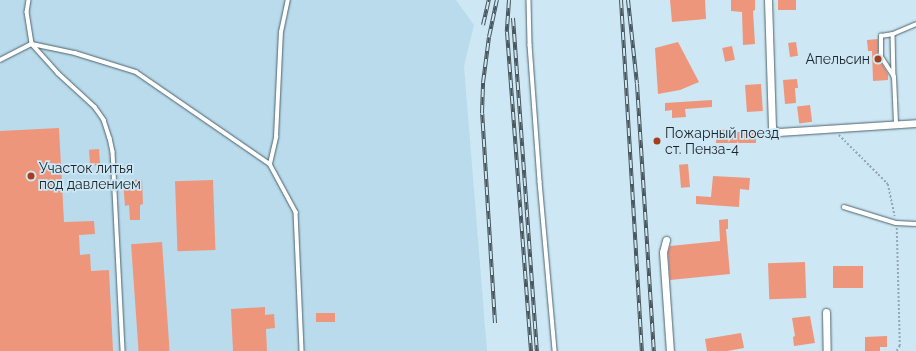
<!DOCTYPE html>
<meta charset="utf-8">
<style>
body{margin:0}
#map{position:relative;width:916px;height:351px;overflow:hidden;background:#cde7f4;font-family:Raleway,sans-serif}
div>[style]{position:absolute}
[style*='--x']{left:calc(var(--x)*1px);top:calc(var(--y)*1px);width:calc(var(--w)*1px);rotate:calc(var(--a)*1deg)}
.built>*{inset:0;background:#badbec}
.building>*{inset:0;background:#ed967c;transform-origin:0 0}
.path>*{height:1.5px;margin-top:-0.75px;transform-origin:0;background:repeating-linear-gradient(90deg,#94a8b2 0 2px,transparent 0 4px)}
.roads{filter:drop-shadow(0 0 1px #4c636d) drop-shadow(0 0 1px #4c636d)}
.lane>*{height:3.5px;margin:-1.75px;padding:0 1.75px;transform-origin:1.75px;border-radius:1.75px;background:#fff}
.street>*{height:7px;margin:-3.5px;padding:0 3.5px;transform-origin:3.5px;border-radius:3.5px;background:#fff}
.rail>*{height:4px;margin-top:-2px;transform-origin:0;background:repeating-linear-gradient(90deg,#cde7f4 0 8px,#48565c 0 16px);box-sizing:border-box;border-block:1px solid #48565c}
.dots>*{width:11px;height:11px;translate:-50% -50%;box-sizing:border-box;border:2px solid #cde7f4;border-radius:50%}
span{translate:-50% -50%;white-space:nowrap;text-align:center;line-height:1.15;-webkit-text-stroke:3.5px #cde7f4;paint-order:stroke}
.poi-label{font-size:14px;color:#1c262a}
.right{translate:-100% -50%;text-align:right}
.left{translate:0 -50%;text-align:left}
</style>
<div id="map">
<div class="built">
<div style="clip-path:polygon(0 0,456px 0,474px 25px,464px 66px,487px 351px,0 351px)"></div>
</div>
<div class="building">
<div style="clip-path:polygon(670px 0,705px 0,706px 19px,672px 22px)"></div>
<div style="clip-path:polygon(731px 0,755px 0,755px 10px,753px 11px,755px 44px,743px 45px,742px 12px,731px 11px)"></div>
<div style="left:778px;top:0;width:18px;height:10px"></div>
<div style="clip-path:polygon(878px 39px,878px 57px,888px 74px,888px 80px,873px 81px,872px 51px,868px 51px,867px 40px)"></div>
<div style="clip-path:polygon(678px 42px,699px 82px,680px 90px,658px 94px,655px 48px)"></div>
<div style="left:796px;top:42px;width:14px;height:8px;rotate:82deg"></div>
<div style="left:732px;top:46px;width:14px;height:10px;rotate:78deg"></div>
<div style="clip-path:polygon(797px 79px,798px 88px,795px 88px,796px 103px,785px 104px,783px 80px)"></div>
<div style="left:761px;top:84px;width:27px;height:16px;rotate:86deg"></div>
<div style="clip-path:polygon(712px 100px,712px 107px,685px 109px,686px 117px,672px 118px,672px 110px,665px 111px,665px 103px)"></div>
<div style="left:810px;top:105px;width:17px;height:13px;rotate:83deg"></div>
<div style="clip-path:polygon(59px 128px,64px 222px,94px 221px,95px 234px,79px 235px,80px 255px,90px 254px,91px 271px,109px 270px,113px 351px,0 351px,0 131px)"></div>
<div style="clip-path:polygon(737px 129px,737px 132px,756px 132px,756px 143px,716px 143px,716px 130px)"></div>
<div style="left:99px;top:149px;width:16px;height:10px;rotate:86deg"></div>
<div style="left:688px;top:164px;width:23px;height:9px;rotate:85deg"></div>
<div style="clip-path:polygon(713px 176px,750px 178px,749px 190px,740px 189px,739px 207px,696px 204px,696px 196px,711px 197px)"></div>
<div style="clip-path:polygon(142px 179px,143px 204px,140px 205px,140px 220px,130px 220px,129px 205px,125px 206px,123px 181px)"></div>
<div style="left:213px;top:180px;width:70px;height:38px;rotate:88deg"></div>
<div style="clip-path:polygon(728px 219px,728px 229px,726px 229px,730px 274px,670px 280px,668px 252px,670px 246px,720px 241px,719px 220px)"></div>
<div style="left:162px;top:242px;width:109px;height:31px;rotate:86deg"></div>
<div style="left:805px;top:262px;width:36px;height:37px;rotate:88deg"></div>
<div style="left:833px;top:266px;width:30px;height:22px"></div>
<div style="clip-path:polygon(265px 307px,265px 315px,274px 314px,275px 328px,266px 329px,267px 351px,233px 351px,231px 309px)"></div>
<div style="left:335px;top:313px;width:9px;height:19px;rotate:90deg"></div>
<div style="clip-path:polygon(810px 316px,815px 343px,794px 346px,793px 337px,795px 336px,792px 318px)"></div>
<div style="clip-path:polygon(741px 333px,744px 348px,727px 351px,707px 351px,705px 339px)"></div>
<div style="clip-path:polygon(887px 336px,887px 347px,880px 347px,880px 351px,865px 351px,865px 337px)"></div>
</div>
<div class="path">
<div style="--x:839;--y:135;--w:69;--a:45"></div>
<div style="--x:888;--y:184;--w:33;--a:78"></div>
<div style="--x:897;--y:228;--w:118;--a:88.5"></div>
<div style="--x:900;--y:346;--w:6;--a:121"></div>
</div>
<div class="roads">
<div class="lane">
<div style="--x:29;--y:0;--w:12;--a:99"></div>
<div style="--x:27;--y:12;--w:32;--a:81"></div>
<div style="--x:32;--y:44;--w:39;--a:48"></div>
<div style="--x:58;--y:73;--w:50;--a:42.6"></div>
<div style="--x:95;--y:107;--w:16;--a:55"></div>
<div style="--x:104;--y:120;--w:19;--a:72"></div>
<div style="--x:110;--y:138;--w:14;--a:78"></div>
<div style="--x:113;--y:152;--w:199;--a:87.1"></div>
<div style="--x:529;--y:0;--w:45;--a:88.7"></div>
<div style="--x:530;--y:45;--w:137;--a:85.8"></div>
<div style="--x:540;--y:182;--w:170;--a:84.9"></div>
<div style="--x:893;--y:34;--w:43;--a:88.7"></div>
<div style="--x:0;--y:60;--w:36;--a:-27"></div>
<div style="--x:32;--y:44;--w:44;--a:11.8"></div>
<div style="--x:75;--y:53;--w:64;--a:17.3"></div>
<div style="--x:136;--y:72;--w:163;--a:34.5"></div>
<div style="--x:270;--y:164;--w:55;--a:61.6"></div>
<div style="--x:296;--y:212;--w:139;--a:87.5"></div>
<div style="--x:896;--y:123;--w:46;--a:-92.5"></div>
<div style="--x:894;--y:77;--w:24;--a:-123"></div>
<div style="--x:881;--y:57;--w:21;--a:-90"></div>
<div style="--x:881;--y:36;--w:12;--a:-9"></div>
<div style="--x:893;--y:34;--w:25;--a:-23"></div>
<div style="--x:270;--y:164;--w:28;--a:-77"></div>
<div style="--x:276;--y:137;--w:105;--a:-87.3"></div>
<div style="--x:281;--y:32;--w:33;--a:-78"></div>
<div style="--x:844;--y:207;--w:54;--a:17.1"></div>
<div style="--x:896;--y:223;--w:20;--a:3"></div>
</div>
<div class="street">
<div style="--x:768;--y:0;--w:129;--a:88.2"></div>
<div style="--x:772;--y:129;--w:7;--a:27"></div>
<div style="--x:778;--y:132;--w:138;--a:-3.7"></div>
<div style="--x:666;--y:240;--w:12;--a:104"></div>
<div style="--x:663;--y:252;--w:99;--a:86"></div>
<div style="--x:826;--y:312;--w:39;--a:89"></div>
</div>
</div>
<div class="rail">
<div style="--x:509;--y:0;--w:32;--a:94"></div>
<div style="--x:507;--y:32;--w:320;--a:85.7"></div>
<div style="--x:621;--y:0;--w:352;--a:86.6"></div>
<div style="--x:628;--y:0;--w:84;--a:83.9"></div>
<div style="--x:637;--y:84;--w:268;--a:86.4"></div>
<div style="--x:513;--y:18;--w:334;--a:85.9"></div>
<div style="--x:483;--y:25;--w:26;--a:-77"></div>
<div style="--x:495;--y:323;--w:210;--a:-93.5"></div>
<div style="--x:482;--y:113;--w:30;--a:-88"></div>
<div style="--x:483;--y:83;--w:46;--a:-82.6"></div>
<div style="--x:489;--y:37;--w:38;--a:-78"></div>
</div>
<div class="dots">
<div style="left:878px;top:59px;background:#a53e1d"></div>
<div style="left:657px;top:141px;background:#a53e1d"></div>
<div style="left:31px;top:176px;background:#a53e1d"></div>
</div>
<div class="poi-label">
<span class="right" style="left:870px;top:59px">Апельсин</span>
<span class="left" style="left:665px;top:141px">Пожарный поезд<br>ст. Пенза-4</span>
<span class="left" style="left:39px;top:176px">Участок литья<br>под давлением</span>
</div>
</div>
